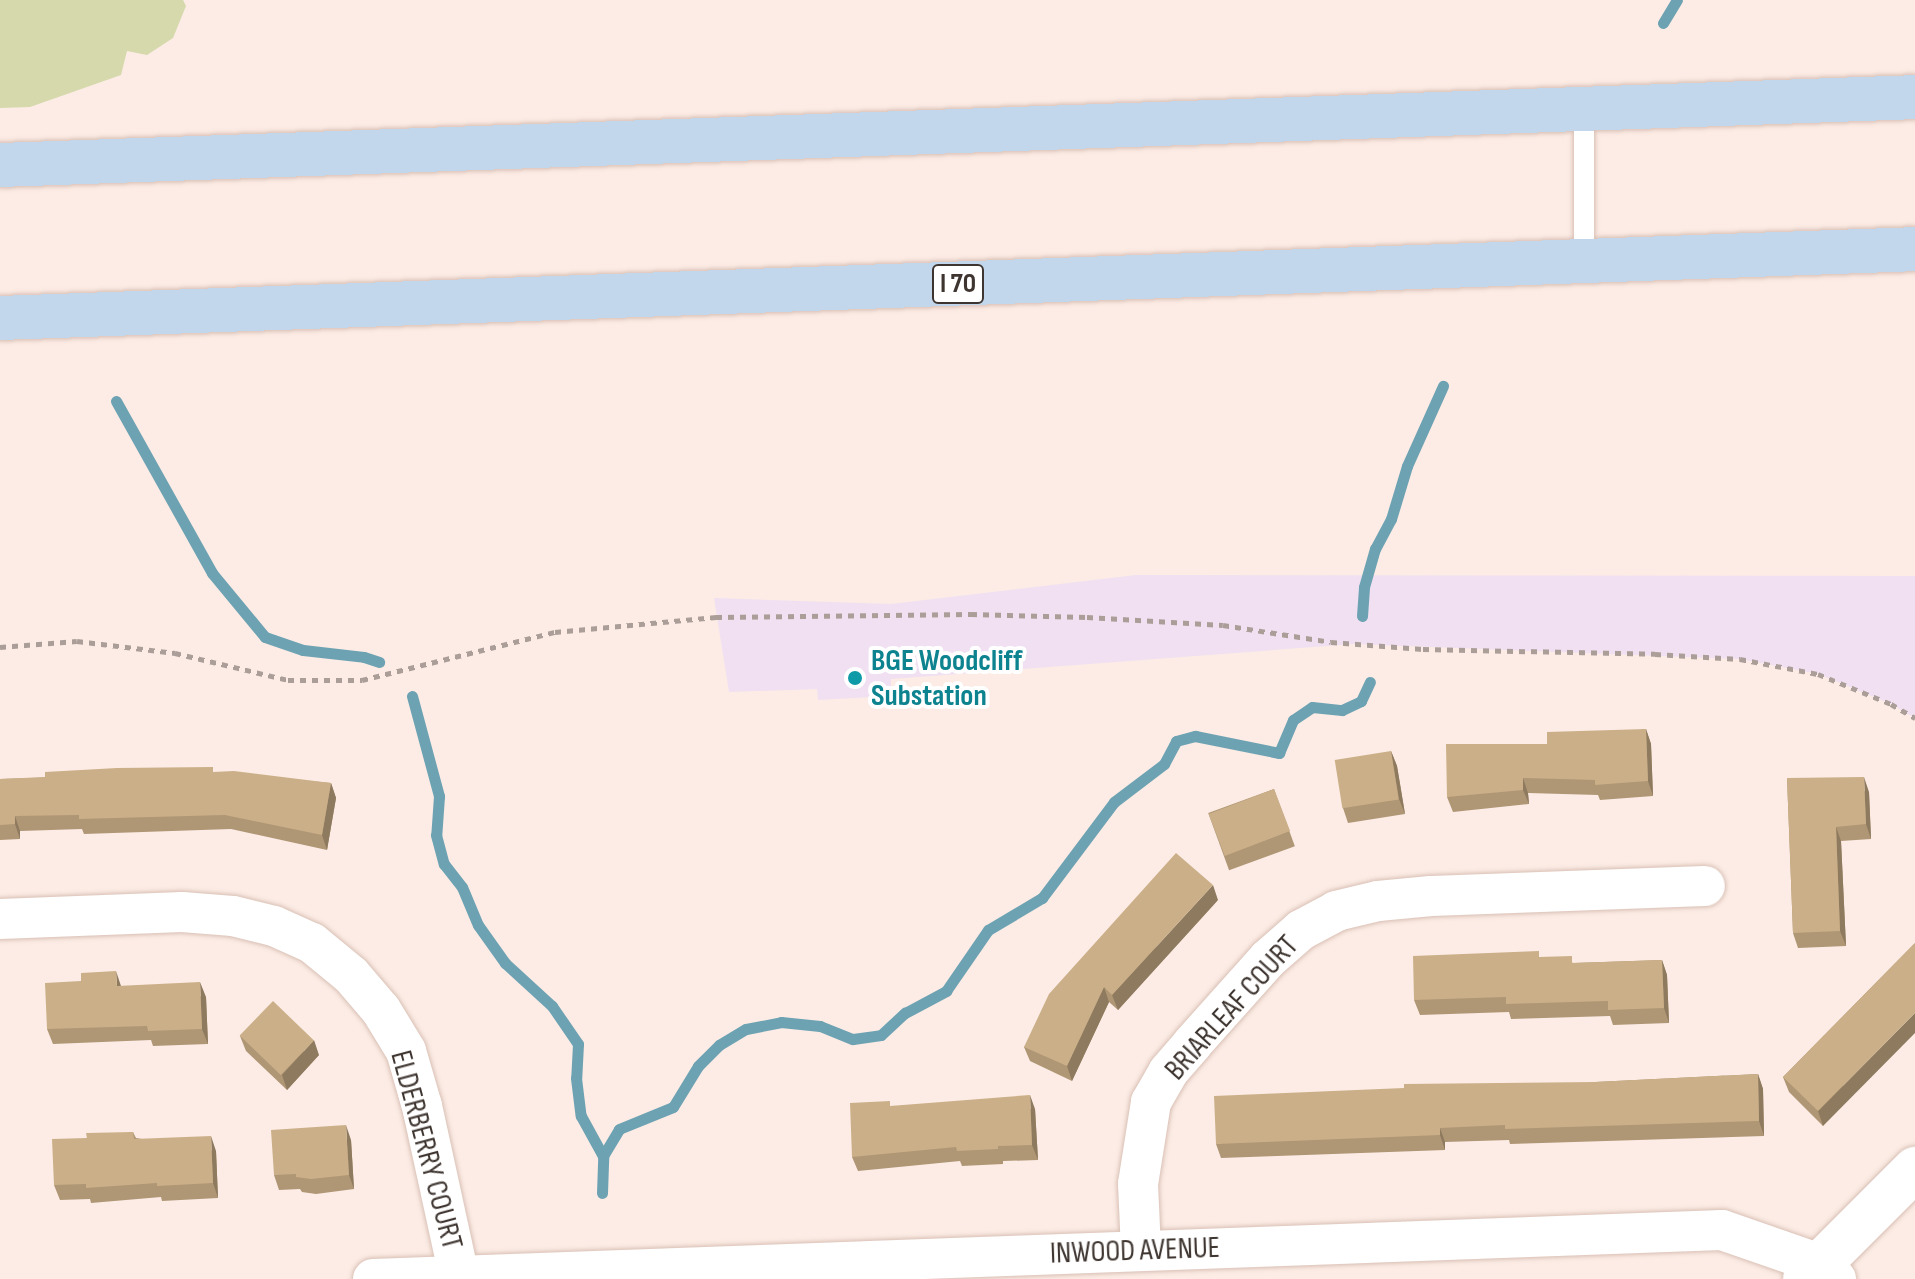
<!DOCTYPE html>
<style>
body{margin:0}
#map{position:relative;width:1915px;height:1279px;overflow:hidden;background:#fcece5;font-family:"Sofia Sans Condensed",sans-serif}
div>[style]{position:absolute}
[style*='--x']{left:calc(var(--x)*1px);top:calc(var(--y)*1px);width:calc(var(--w)*1px);rotate:calc(var(--a)*1deg)}
.industrial>*{inset:0;background:#f0e0f2}
.green>*{inset:0;background:#d5d9ac}
.stream>*{height:11px;margin:-5.5px;padding:0 5.5px;transform-origin:5.5px;border-radius:5.5px;background:#6da2b3}
.path>*{height:5px;margin-top:-2.5px;transform-origin:0;background:repeating-linear-gradient(90deg,#ab9e98 0 6px,transparent 0 12px)}
.roads{filter:drop-shadow(0 0 2px #d9c0b5) drop-shadow(0 0 2px #d9c0b5)}
.service>*{height:20px;margin:-10px;padding:0 10px;transform-origin:10px;border-radius:10px;background:#fff}
.minor>*{height:40px;margin:-20px;padding:0 20px;transform-origin:20px;border-radius:20px;background:#fff}
.tertiary>*{height:44px;margin:-22px;padding:0 22px;transform-origin:22px;border-radius:22px;background:#fff}
.motorway>*{height:44px;margin:-22px;padding:0 22px;transform-origin:22px;border-radius:22px;background:#c2d7eb}
.wall>*{inset:0;background:#af9675;transform-origin:0 0}
.shaded-wall>*{inset:0;background:#8e7a5f}
.building>*{inset:0;background:#cbaf88;transform-origin:0 0}
.dots>*{width:22px;height:22px;translate:-50% -50%;box-sizing:border-box;border:4px solid #fff;border-radius:50%}
span{translate:-50% -50%;white-space:nowrap;text-align:center;line-height:1.15;-webkit-text-stroke:8px #fff;paint-order:stroke}
.shield-label span{padding:2px 6px;background:#fff;border:2px solid;border-radius:6px;-webkit-text-stroke-width:0}
.shield-label{font-size:28px;color:#3e3530;font-weight:700}
.culture-label{font-size:30px;color:#0d838f;font-weight:700}
.left{translate:0 -50%;text-align:left}
.street-label{font-size:30px;color:#3e3530}
</style>
<div id="map">
<div class="industrial">
<div style="clip-path:polygon(1136px 575px,1915px 576px,1915px 718px,1891px 704px,1818px 674px,1740px 659px,1353px 644px,891px 679px,891px 696px,818px 700px,817px 689px,729px 692px,714px 598px,891px 604px)"></div>
</div>
<div class="green">
<div style="clip-path:polygon(0 0,183px 0,186px 6px,173px 38px,147px 55px,127px 51px,121px 75px,30px 107px,0 108px)"></div>
</div>
<div class="stream">
<div style="--x:1663;--y:23;--w:27;--a:-59"></div>
<div style="--x:116;--y:401;--w:197;--a:60.8"></div>
<div style="--x:212;--y:573;--w:83;--a:50.4"></div>
<div style="--x:265;--y:637;--w:40;--a:18.9"></div>
<div style="--x:303;--y:650;--w:61;--a:6.5"></div>
<div style="--x:364;--y:657;--w:16;--a:18"></div>
<div style="--x:1362;--y:616;--w:29;--a:-86"></div>
<div style="--x:1364;--y:587;--w:40;--a:-74"></div>
<div style="--x:1375;--y:549;--w:34;--a:-62"></div>
<div style="--x:1391;--y:519;--w:55;--a:-73.2"></div>
<div style="--x:1407;--y:466;--w:88;--a:-65.8"></div>
<div style="--x:412;--y:696;--w:104;--a:74.9"></div>
<div style="--x:439;--y:796;--w:39;--a:94"></div>
<div style="--x:436;--y:835;--w:30;--a:75"></div>
<div style="--x:444;--y:864;--w:29;--a:52"></div>
<div style="--x:462;--y:887;--w:41;--a:67.2"></div>
<div style="--x:478;--y:925;--w:47;--a:54.6"></div>
<div style="--x:505;--y:963;--w:64;--a:42.5"></div>
<div style="--x:552;--y:1006;--w:46;--a:55.6"></div>
<div style="--x:578;--y:1044;--w:34;--a:93"></div>
<div style="--x:576;--y:1078;--w:38;--a:83"></div>
<div style="--x:581;--y:1116;--w:46;--a:61.2"></div>
<div style="--x:602;--y:1193;--w:37;--a:-88"></div>
<div style="--x:603;--y:1156;--w:31;--a:-59"></div>
<div style="--x:619;--y:1129;--w:58;--a:-22.2"></div>
<div style="--x:673;--y:1107;--w:48;--a:-58.6"></div>
<div style="--x:698;--y:1066;--w:30;--a:-45"></div>
<div style="--x:719;--y:1045;--w:31;--a:-31"></div>
<div style="--x:746;--y:1029;--w:36;--a:-11"></div>
<div style="--x:781;--y:1022;--w:39;--a:6"></div>
<div style="--x:820;--y:1026;--w:35;--a:22"></div>
<div style="--x:853;--y:1039;--w:28;--a:-8"></div>
<div style="--x:881;--y:1035;--w:33;--a:-43"></div>
<div style="--x:905;--y:1013;--w:47;--a:-28.2"></div>
<div style="--x:946;--y:991;--w:74;--a:-55.5"></div>
<div style="--x:988;--y:930;--w:63;--a:-30.7"></div>
<div style="--x:1042;--y:898;--w:120;--a:-53.1"></div>
<div style="--x:1114;--y:802;--w:63;--a:-37.2"></div>
<div style="--x:1164;--y:764;--w:26;--a:-62"></div>
<div style="--x:1176;--y:741;--w:20;--a:-15"></div>
<div style="--x:1195;--y:736;--w:86;--a:11.4"></div>
<div style="--x:1279;--y:753;--w:36;--a:-67"></div>
<div style="--x:1293;--y:720;--w:23;--a:-34"></div>
<div style="--x:1312;--y:707;--w:30;--a:6"></div>
<div style="--x:1342;--y:710;--w:21;--a:-25"></div>
<div style="--x:1361;--y:701;--w:21;--a:-65"></div>
</div>
<div class="path">
<div style="--x:0;--y:647;--w:77;--a:-4.5"></div>
<div style="--x:77;--y:641;--w:99;--a:7"></div>
<div style="--x:175;--y:653;--w:116;--a:13.4"></div>
<div style="--x:288;--y:680;--w:74;--a:0"></div>
<div style="--x:362;--y:680;--w:199;--a:-14"></div>
<div style="--x:555;--y:632;--w:162;--a:-5.3"></div>
<div style="--x:716;--y:617;--w:255;--a:-0.7"></div>
<div style="--x:971;--y:614;--w:116;--a:1.5"></div>
<div style="--x:1087;--y:617;--w:136;--a:3.4"></div>
<div style="--x:1223;--y:625;--w:109;--a:8.9"></div>
<div style="--x:1331;--y:642;--w:92;--a:4.4"></div>
<div style="--x:1423;--y:649;--w:232;--a:1.2"></div>
<div style="--x:1655;--y:654;--w:85;--a:3.4"></div>
<div style="--x:1740;--y:659;--w:79;--a:10.9"></div>
<div style="--x:1818;--y:674;--w:79;--a:22.3"></div>
<div style="--x:1891;--y:704;--w:28;--a:30"></div>
</div>
<div class="roads">
<div class="service">
<div style="--x:1584;--y:109;--w:152;--a:90"></div>
</div>
<div class="minor">
<div style="--x:0;--y:919;--w:182;--a:-2.2"></div>
<div style="--x:182;--y:912;--w:51;--a:4.5"></div>
<div style="--x:233;--y:916;--w:42;--a:13.7"></div>
<div style="--x:274;--y:926;--w:42;--a:24.1"></div>
<div style="--x:312;--y:943;--w:50;--a:39.4"></div>
<div style="--x:351;--y:975;--w:46;--a:49.4"></div>
<div style="--x:381;--y:1010;--w:48;--a:58.6"></div>
<div style="--x:406;--y:1051;--w:57;--a:73.8"></div>
<div style="--x:422;--y:1106;--w:173;--a:77.7"></div>
<div style="--x:1141;--y:1250;--w:66;--a:-92.6"></div>
<div style="--x:1138;--y:1184;--w:83;--a:-81"></div>
<div style="--x:1151;--y:1102;--w:34;--a:-60"></div>
<div style="--x:1168;--y:1072;--w:37;--a:-49"></div>
<div style="--x:1192;--y:1044;--w:114;--a:-48.2"></div>
<div style="--x:1268;--y:959;--w:44;--a:-41.3"></div>
<div style="--x:1301;--y:930;--w:40;--a:-28"></div>
<div style="--x:1336;--y:911;--w:43;--a:-13.4"></div>
<div style="--x:1378;--y:901;--w:53;--a:-5.4"></div>
<div style="--x:1431;--y:896;--w:274;--a:-2.1"></div>
<div style="--x:373;--y:1279;--w:1350;--a:-2.08"></div>
<div style="--x:1722;--y:1230;--w:104;--a:19.1"></div>
<div style="--x:1820;--y:1264;--w:22;--a:43"></div>
</div>
<div class="tertiary">
<div style="--x:1805;--y:1279;--w:156;--a:-45"></div>
</div>
<div class="motorway">
<div style="--x:0;--y:165;--w:1916;--a:-2.03"></div>
<div style="--x:0;--y:318;--w:1916;--a:-2.06"></div>
</div>
</div>
<div class="wall">
<div style="clip-path:polygon(1646px 729px,1651px 744px,1653px 796px,1600px 800px,1598px 795px,1528px 793px,1529px 804px,1453px 812px,1447px 797px,1547px 744px)"></div>
<div style="clip-path:polygon(1391px 751px,1397px 766px,1405px 814px,1348px 823px,1343px 808px)"></div>
<div style="clip-path:polygon(215px 772px,331px 783px,336px 798px,327px 850px,231px 829px,84px 834px,82px 829px,20px 831px,20px 839px,0 840px,0 779px)"></div>
<div style="clip-path:polygon(1787px 778px,1869px 792px,1871px 839px,1841px 841px,1846px 946px,1798px 948px,1793px 933px)"></div>
<div style="left:1274px;top:789px;width:61px;height:70px;rotate:70deg"></div>
<div style="clip-path:polygon(1218px 900px,1118px 1010px,1109px 1002px,1072px 1081px,1030px 1061px,1024px 1047px)"></div>
<div style="clip-path:polygon(1915px 943px,1823px 1126px,1789px 1092px,1783px 1077px)"></div>
<div style="clip-path:polygon(1541px 957px,1574px 963px,1662px 960px,1667px 975px,1669px 1023px,1613px 1025px,1610px 1016px,1511px 1019px,1509px 1012px,1420px 1015px,1414px 1000px)"></div>
<div style="clip-path:polygon(121px 986px,206px 997px,208px 1044px,153px 1046px,151px 1040px,53px 1044px,47px 1029px)"></div>
<div style="clip-path:polygon(240px 1036px,319px 1055px,287px 1090px,246px 1051px)"></div>
<div style="clip-path:polygon(1758px 1074px,1763px 1089px,1764px 1136px,1510px 1144px,1509px 1140px,1445px 1142px,1445px 1150px,1221px 1158px,1216px 1144px,1595px 1082px)"></div>
<div style="clip-path:polygon(892px 1106px,1035px 1109px,1038px 1160px,1003px 1161px,1003px 1164px,962px 1166px,960px 1161px,858px 1171px,852px 1157px)"></div>
<div style="clip-path:polygon(133px 1132px,136px 1138px,216px 1151px,218px 1198px,162px 1201px,161px 1197px,91px 1203px,90px 1199px,60px 1200px,54px 1185px,87px 1138px)"></div>
<div style="clip-path:polygon(351px 1140px,354px 1189px,316px 1194px,302px 1192px,300px 1189px,279px 1190px,274px 1175px)"></div>
</div>
<div class="shaded-wall">
<div style="clip-path:polygon(1646px 729px,1651px 744px,1653px 796px,1648px 781px)"></div>
<div style="clip-path:polygon(1391px 751px,1397px 766px,1405px 814px,1399px 799px)"></div>
<div style="clip-path:polygon(1864px 777px,1869px 792px,1871px 839px,1866px 824px)"></div>
<div style="clip-path:polygon(1523px 778px,1528px 793px,1529px 804px,1523px 790px)"></div>
<div style="clip-path:polygon(331px 783px,336px 798px,327px 850px,322px 835px)"></div>
<div style="clip-path:polygon(15px 816px,20px 831px,20px 839px,15px 824px)"></div>
<div style="clip-path:polygon(1836px 827px,1841px 841px,1846px 946px,1840px 931px)"></div>
<div style="clip-path:polygon(1213px 885px,1218px 900px,1118px 1010px,1112px 995px)"></div>
<div style="clip-path:polygon(1662px 960px,1667px 975px,1669px 1023px,1664px 1008px)"></div>
<div style="clip-path:polygon(116px 971px,121px 986px,117px 986px)"></div>
<div style="clip-path:polygon(200px 982px,206px 997px,208px 1044px,202px 1029px)"></div>
<div style="clip-path:polygon(1104px 987px,1109px 1002px,1072px 1081px,1067px 1066px)"></div>
<div style="clip-path:polygon(1915px 1013px,1915px 1033px,1823px 1126px,1818px 1111px)"></div>
<div style="clip-path:polygon(314px 1040px,319px 1055px,287px 1090px,282px 1075px)"></div>
<div style="clip-path:polygon(1758px 1074px,1763px 1089px,1764px 1136px,1759px 1121px)"></div>
<div style="clip-path:polygon(1030px 1095px,1035px 1109px,1038px 1160px,1032px 1145px)"></div>
<div style="clip-path:polygon(346px 1125px,351px 1140px,354px 1189px,349px 1175px)"></div>
<div style="clip-path:polygon(1440px 1128px,1445px 1142px,1445px 1150px,1440px 1135px)"></div>
<div style="clip-path:polygon(211px 1136px,216px 1151px,218px 1198px,213px 1183px)"></div>
</div>
<div class="building">
<div style="clip-path:polygon(1646px 729px,1648px 781px,1595px 785px,1595px 780px,1523px 778px,1523px 790px,1447px 797px,1446px 744px,1547px 744px,1547px 732px)"></div>
<div style="left:1391px;top:751px;width:49px;height:57px;rotate:81deg"></div>
<div style="clip-path:polygon(213px 767px,213px 772px,234px 771px,331px 783px,322px 835px,225px 815px,79px 819px,79px 815px,15px 816px,15px 824px,0 825px,0 779px,45px 777px,45px 772px,117px 768px)"></div>
<div style="clip-path:polygon(1864px 777px,1866px 824px,1836px 827px,1840px 931px,1793px 933px,1787px 778px)"></div>
<div style="left:1274px;top:789px;width:45px;height:70px;rotate:69deg"></div>
<div style="clip-path:polygon(1176px 853px,1213px 885px,1112px 995px,1104px 987px,1067px 1066px,1024px 1047px,1049px 994px)"></div>
<div style="clip-path:polygon(1915px 943px,1915px 1013px,1818px 1111px,1783px 1077px)"></div>
<div style="clip-path:polygon(1539px 951px,1539px 957px,1572px 956px,1572px 963px,1662px 960px,1664px 1008px,1608px 1010px,1608px 1001px,1506px 1004px,1506px 997px,1414px 1000px,1413px 956px)"></div>
<div style="clip-path:polygon(116px 971px,117px 986px,200px 982px,202px 1029px,148px 1031px,147px 1026px,47px 1029px,45px 983px,81px 981px,81px 973px)"></div>
<div style="left:273px;top:1001px;width:57px;height:48px;rotate:44deg"></div>
<div style="clip-path:polygon(1758px 1074px,1759px 1121px,1505px 1129px,1505px 1125px,1440px 1128px,1440px 1135px,1216px 1144px,1214px 1096px,1404px 1088px,1404px 1084px,1595px 1082px)"></div>
<div style="clip-path:polygon(1030px 1095px,1032px 1145px,998px 1146px,998px 1149px,957px 1151px,956px 1147px,852px 1157px,850px 1103px,890px 1101px,890px 1106px)"></div>
<div style="clip-path:polygon(346px 1125px,349px 1175px,311px 1179px,296px 1177px,296px 1174px,274px 1175px,271px 1130px)"></div>
<div style="clip-path:polygon(133px 1132px,134px 1139px,211px 1136px,213px 1183px,157px 1186px,157px 1183px,86px 1188px,86px 1184px,54px 1185px,52px 1139px,87px 1138px,86px 1133px)"></div>
</div>
<div class="dots">
<div style="left:855px;top:678px;background:#0f9aa8"></div>
</div>
<div class="shield-label">
<span style="left:958px;top:284px">I 70</span>
</div>
<div class="culture-label">
<span class="left" style="left:871px;top:678px">BGE Woodcliff<br>Substation</span>
</div>
<div class="street-label">
<span style="left:1232px;top:1008px;rotate:-48deg">BRIARLEAF COURT</span>
<span style="left:426px;top:1150px;rotate:75deg">ELDERBERRY COURT</span>
<span style="left:1135px;top:1251px;rotate:-2deg">INWOOD AVENUE</span>
</div>
</div>
